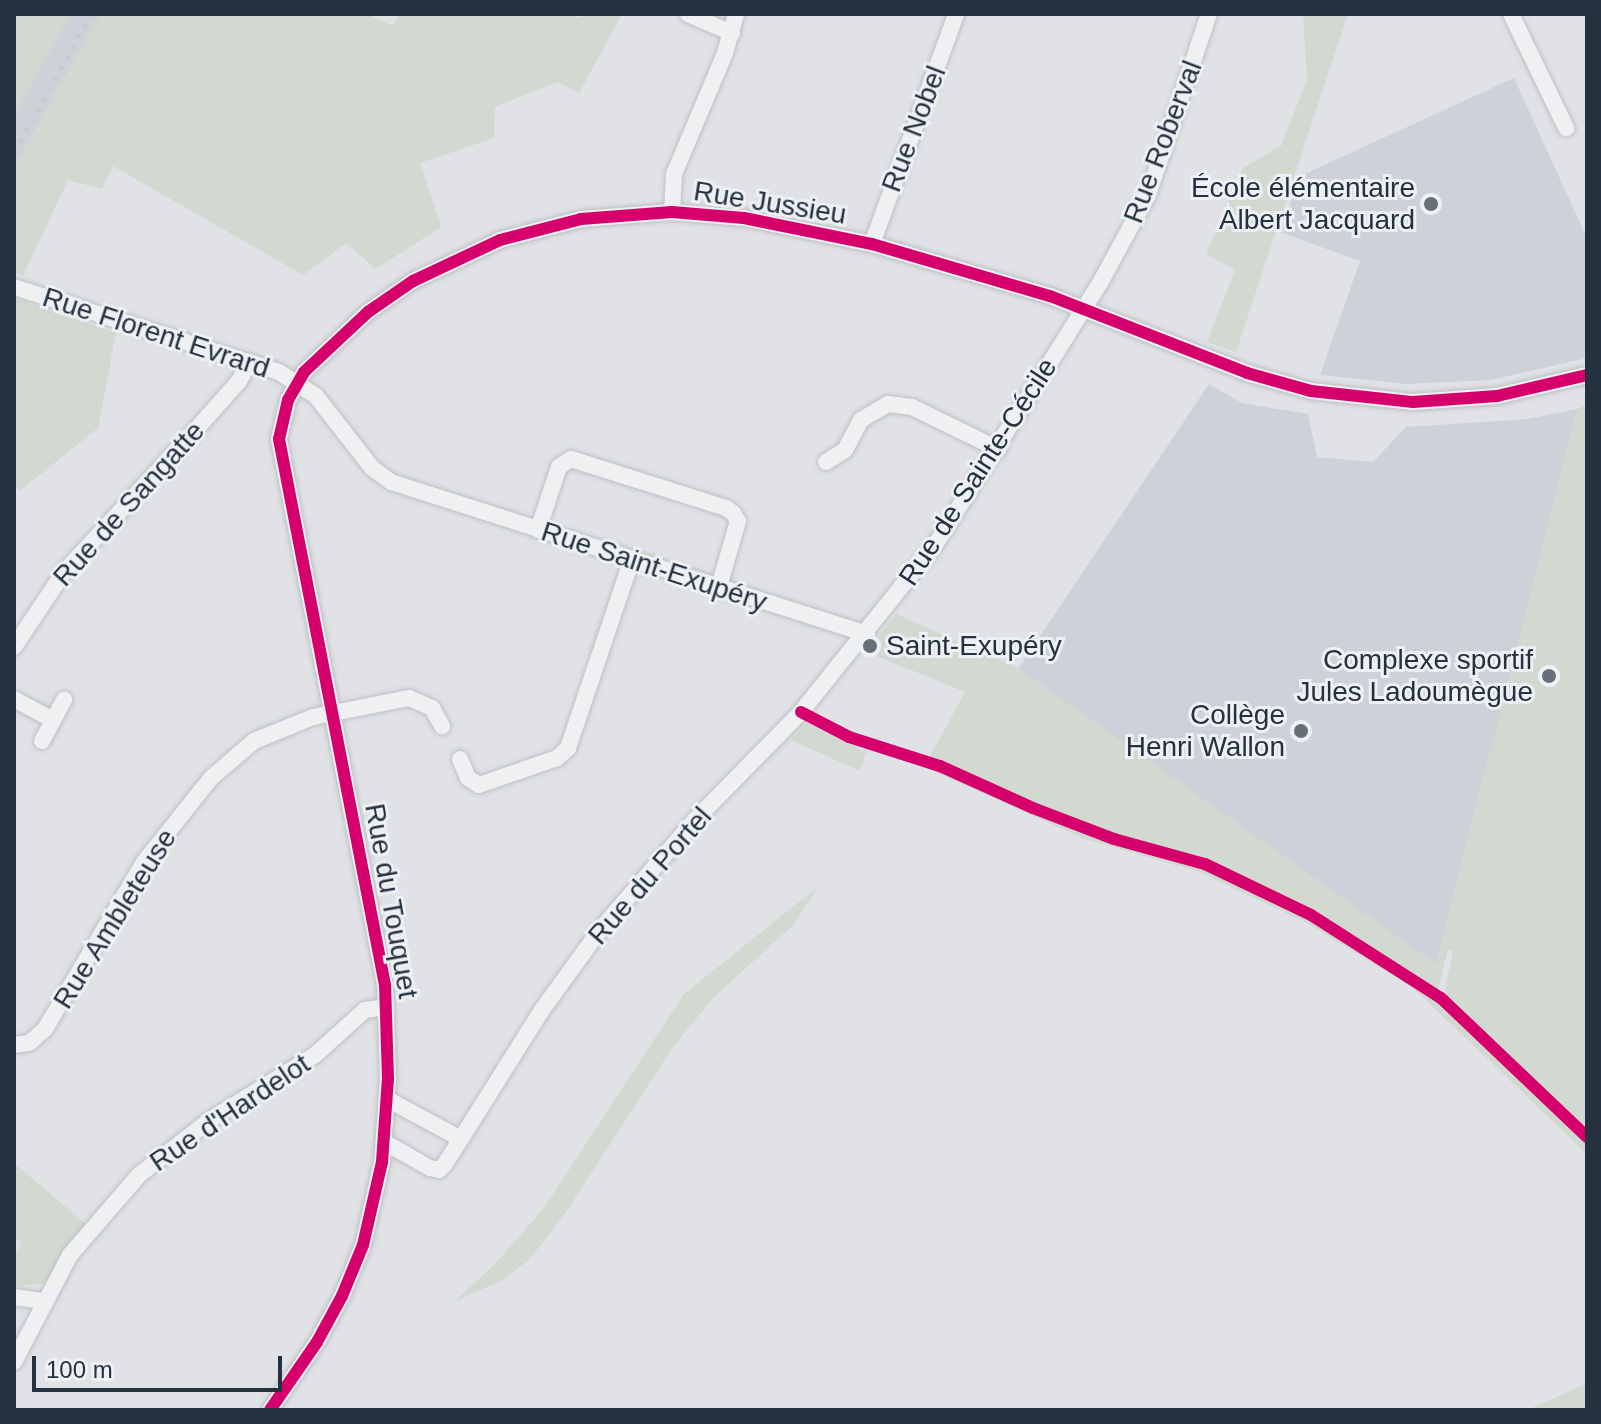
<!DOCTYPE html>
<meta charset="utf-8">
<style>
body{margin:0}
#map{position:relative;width:1601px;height:1424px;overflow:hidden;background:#e0e2e5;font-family:Arial,sans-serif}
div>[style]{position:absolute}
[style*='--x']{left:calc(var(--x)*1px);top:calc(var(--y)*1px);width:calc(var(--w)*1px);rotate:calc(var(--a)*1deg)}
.built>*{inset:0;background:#cdd2d9}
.green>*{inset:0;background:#d1d9d0}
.roads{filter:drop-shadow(0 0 2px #bec0c3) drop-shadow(0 0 2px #bec0c3)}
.minor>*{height:16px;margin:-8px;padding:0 8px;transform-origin:8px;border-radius:8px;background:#eff0f2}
.rail>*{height:5px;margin-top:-2.5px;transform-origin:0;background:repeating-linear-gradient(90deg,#c8cacd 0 4px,transparent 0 12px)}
.cycleway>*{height:12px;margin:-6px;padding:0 6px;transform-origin:6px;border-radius:6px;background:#d6006c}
.dots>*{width:22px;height:22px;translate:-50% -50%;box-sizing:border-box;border:4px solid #edf1f5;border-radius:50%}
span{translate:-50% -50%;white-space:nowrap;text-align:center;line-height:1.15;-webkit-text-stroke:6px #edf1f5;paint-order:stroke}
.street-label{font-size:28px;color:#26313f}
.poi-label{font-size:28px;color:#26313f}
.right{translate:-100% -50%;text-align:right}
.left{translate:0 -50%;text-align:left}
.frame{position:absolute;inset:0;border:16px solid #26313f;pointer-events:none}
.scale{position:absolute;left:32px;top:1356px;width:250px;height:36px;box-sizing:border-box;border:4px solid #26313f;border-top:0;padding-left:10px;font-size:24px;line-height:28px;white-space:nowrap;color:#26313f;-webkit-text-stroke:6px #edf1f5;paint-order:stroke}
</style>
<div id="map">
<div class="built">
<div style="clip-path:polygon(69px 14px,101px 14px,14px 168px,14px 115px)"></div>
<div style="clip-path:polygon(1514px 78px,1587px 238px,1587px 358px,1491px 380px,1406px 384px,1320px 375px,1360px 261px,1280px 232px,1300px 176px)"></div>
<div style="clip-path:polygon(1209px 384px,1242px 403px,1308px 414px,1317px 457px,1373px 462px,1406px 427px,1528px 419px,1578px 409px,1436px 965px,1018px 669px)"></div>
</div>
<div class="green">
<div style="clip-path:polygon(14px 14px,70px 14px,14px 115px)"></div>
<div style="clip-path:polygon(101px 14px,367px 14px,393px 26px,399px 14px,567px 14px,580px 18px,584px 14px,622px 14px,579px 93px,558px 82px,495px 107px,494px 138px,420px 163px,441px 227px,376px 269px,346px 243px,303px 275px,113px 166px,102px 189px,68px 180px,23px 276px,14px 273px,14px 168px)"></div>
<div style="clip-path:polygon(1303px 14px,1348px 14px,1236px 352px,1207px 342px,1235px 270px,1206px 254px,1243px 168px,1281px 146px,1307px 80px)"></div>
<div style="clip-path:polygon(14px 298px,116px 333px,98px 428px,21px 490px,14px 486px)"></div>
<div style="clip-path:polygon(1587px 404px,1587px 1132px,1450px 1002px,1445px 990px,1453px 951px,1448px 949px,1438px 990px,1433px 989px,1313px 913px,1212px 864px,1131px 842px,1055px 814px,929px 758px,965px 692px,867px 652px,896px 614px,1018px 668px,1436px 964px,1578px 409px)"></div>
<div style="clip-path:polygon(807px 723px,866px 752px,860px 771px,791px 740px)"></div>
<div style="clip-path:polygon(925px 764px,1095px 837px,1202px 867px,1311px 918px,1438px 998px,1587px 1142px,1587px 1154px,1412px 987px,1305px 922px,1199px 872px,1085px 839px,924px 767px)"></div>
<div style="clip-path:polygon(819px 886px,793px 925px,713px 998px,673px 1047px,566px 1212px,529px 1260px,503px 1280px,455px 1301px,495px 1264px,544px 1208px,684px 994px)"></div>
<div style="clip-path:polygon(14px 1163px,86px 1224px,44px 1284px,14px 1286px,14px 1258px,22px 1242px,14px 1237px)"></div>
<div style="clip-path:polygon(1585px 1384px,1587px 1410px,1528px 1410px)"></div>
</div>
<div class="roads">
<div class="minor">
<div style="--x:688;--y:14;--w:48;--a:23.4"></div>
<div style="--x:1511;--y:14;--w:127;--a:64.2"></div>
<div style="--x:672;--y:212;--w:38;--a:-87"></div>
<div style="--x:674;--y:174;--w:131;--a:-67.1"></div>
<div style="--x:725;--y:53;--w:41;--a:-74.2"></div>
<div style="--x:872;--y:244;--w:245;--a:-69.9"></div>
<div style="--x:14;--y:287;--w:278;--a:17.8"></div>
<div style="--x:279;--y:372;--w:44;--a:33"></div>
<div style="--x:316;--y:396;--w:91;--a:52.1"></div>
<div style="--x:372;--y:468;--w:24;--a:36"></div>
<div style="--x:391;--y:482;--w:500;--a:17.7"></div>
<div style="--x:826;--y:462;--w:22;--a:-32"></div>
<div style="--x:845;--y:450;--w:34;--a:-62"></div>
<div style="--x:861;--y:420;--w:31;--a:-31"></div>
<div style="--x:888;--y:404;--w:24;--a:7"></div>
<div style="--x:912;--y:407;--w:96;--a:26"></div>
<div style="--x:538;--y:530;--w:66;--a:-71.6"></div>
<div style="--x:559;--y:467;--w:14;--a:-34"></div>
<div style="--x:571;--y:459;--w:163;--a:17.5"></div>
<div style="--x:726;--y:508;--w:9;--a:36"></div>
<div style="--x:733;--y:513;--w:9;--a:58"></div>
<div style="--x:738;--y:521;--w:69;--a:106.1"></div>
<div style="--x:14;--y:647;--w:90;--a:-56.3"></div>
<div style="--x:64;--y:572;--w:200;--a:-47.2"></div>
<div style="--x:200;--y:425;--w:59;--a:-48.4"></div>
<div style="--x:239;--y:381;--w:21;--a:-61"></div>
<div style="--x:14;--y:699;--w:44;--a:28.3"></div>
<div style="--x:42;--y:741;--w:47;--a:-61.8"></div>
<div style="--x:460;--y:759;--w:21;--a:67"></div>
<div style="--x:468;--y:778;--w:13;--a:32"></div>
<div style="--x:479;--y:785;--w:83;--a:-19.1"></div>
<div style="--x:557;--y:758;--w:15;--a:-42"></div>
<div style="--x:568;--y:748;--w:200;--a:-71.3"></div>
<div style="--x:14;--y:1045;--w:15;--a:-8"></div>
<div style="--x:29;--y:1043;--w:21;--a:-41"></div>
<div style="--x:45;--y:1029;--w:194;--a:-59.3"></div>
<div style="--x:144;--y:862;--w:107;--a:-51.4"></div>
<div style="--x:211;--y:778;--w:57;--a:-40.7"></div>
<div style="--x:254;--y:741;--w:64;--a:-22.1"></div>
<div style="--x:313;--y:717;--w:98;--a:-11.2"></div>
<div style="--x:409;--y:698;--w:25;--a:23"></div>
<div style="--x:432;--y:708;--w:21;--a:61"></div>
<div style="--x:387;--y:1099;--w:84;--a:28.4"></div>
<div style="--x:384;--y:1142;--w:53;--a:29.5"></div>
<div style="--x:430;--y:1168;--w:9;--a:13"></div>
<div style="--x:439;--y:1170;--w:8;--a:-45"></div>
<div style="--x:445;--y:1164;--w:182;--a:-57.8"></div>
<div style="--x:542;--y:1010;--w:99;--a:-54.1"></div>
<div style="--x:600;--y:930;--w:145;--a:-49.2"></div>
<div style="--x:695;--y:820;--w:151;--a:-45.5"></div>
<div style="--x:801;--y:712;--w:214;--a:-51.3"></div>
<div style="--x:935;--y:545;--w:310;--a:-57.8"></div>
<div style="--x:1100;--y:283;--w:100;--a:-61.4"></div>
<div style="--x:1148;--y:195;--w:191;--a:-71.4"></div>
<div style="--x:14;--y:1297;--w:30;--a:8"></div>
<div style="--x:14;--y:1362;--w:121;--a:-62.4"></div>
<div style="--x:70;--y:1255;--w:106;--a:-49.2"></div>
<div style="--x:139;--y:1175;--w:90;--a:-37.8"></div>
<div style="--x:210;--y:1120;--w:123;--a:-31.8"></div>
<div style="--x:315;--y:1055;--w:67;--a:-42"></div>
<div style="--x:365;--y:1010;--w:21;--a:-8"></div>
<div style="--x:270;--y:1410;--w:83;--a:-55.3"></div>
<div style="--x:317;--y:1342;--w:52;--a:-61.5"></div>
<div style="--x:342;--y:1296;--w:55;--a:-67.6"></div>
<div style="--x:363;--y:1245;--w:85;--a:-77.1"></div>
<div style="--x:382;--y:1162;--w:83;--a:-85.9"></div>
<div style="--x:388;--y:1079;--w:94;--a:-91.8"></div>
<div style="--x:385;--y:985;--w:556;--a:-100.99"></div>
<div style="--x:279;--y:439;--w:40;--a:-77"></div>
<div style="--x:288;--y:400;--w:32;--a:-60"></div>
<div style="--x:304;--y:372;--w:88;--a:-43.2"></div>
<div style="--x:368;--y:312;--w:55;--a:-34.6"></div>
<div style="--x:413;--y:281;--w:96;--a:-25.2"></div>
<div style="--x:500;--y:240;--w:84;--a:-14.5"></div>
<div style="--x:581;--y:219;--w:91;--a:-4.4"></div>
<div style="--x:672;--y:212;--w:72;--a:4.8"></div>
<div style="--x:744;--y:218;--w:131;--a:11.5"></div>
<div style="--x:872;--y:244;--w:185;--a:16.3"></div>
<div style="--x:1050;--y:296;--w:212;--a:21.3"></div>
<div style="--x:1247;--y:373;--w:66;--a:15.7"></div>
<div style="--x:1311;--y:391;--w:103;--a:6.2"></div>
<div style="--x:1413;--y:402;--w:84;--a:-4.1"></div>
<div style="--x:1497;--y:396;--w:92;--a:-13.1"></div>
</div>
</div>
<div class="rail">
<div style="--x:14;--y:153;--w:159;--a:-61"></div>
</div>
<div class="cycleway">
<div style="--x:801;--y:712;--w:54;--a:27.5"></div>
<div style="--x:849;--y:737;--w:96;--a:17.7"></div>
<div style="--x:940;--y:766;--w:102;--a:24.3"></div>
<div style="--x:1033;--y:808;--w:87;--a:20.9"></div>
<div style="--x:1114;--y:839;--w:94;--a:15.4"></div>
<div style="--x:1205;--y:864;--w:118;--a:25.7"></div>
<div style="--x:1311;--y:915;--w:154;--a:32.6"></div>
<div style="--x:1441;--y:998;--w:202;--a:43.6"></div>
<div style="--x:270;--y:1410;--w:83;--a:-55.3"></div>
<div style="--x:317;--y:1342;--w:52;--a:-61.5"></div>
<div style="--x:342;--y:1296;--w:55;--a:-67.6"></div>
<div style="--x:363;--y:1245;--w:85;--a:-77.1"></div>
<div style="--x:382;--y:1162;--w:83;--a:-85.9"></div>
<div style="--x:388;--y:1079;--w:94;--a:-91.8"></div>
<div style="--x:385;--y:985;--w:556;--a:-100.99"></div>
<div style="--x:279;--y:439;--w:40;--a:-77"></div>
<div style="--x:288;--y:400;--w:32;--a:-60"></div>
<div style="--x:304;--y:372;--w:88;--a:-43.2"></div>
<div style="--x:368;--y:312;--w:55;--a:-34.6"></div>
<div style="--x:413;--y:281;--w:96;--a:-25.2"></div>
<div style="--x:500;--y:240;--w:84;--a:-14.5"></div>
<div style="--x:581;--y:219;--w:91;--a:-4.4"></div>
<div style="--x:672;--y:212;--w:72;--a:4.8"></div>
<div style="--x:744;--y:218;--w:131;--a:11.5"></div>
<div style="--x:872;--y:244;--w:185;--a:16.3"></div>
<div style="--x:1050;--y:296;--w:212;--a:21.3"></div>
<div style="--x:1247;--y:373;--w:66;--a:15.7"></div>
<div style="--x:1311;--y:391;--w:103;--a:6.2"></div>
<div style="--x:1413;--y:402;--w:84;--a:-4.1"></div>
<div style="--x:1497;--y:396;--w:92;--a:-13.1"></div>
</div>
<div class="dots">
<div style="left:1431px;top:204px;background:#676f79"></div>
<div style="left:870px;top:646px;background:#676f79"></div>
<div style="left:1549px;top:676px;background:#676f79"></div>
<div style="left:1301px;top:731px;background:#676f79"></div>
</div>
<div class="street-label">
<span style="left:914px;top:129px;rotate:-69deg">Rue Nobel</span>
<span style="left:1163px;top:142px;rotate:-69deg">Rue Roberval</span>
<span style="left:770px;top:203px;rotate:9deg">Rue Jussieu</span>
<span style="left:156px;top:333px;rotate:18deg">Rue Florent Evrard</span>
<span style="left:978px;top:472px;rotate:-57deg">Rue de Sainte-Cécile</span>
<span style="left:129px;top:504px;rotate:-48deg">Rue de Sangatte</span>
<span style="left:654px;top:567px;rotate:18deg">Rue Saint-Exupéry</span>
<span style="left:650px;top:876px;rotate:-49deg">Rue du Portel</span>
<span style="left:391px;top:901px;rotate:80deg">Rue du Touquet</span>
<span style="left:115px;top:919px;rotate:-58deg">Rue Ambleteuse</span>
<span style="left:230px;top:1113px;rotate:-34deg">Rue d'Hardelot</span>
</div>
<div class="poi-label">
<span class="right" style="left:1415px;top:204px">École élémentaire<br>Albert Jacquard</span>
<span class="left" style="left:886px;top:646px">Saint-Exupéry</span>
<span class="right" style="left:1533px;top:676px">Complexe sportif<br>Jules Ladoumègue</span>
<span class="right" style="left:1285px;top:731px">Collège<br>Henri Wallon</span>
</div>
<div class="frame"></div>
<div class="scale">100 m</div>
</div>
